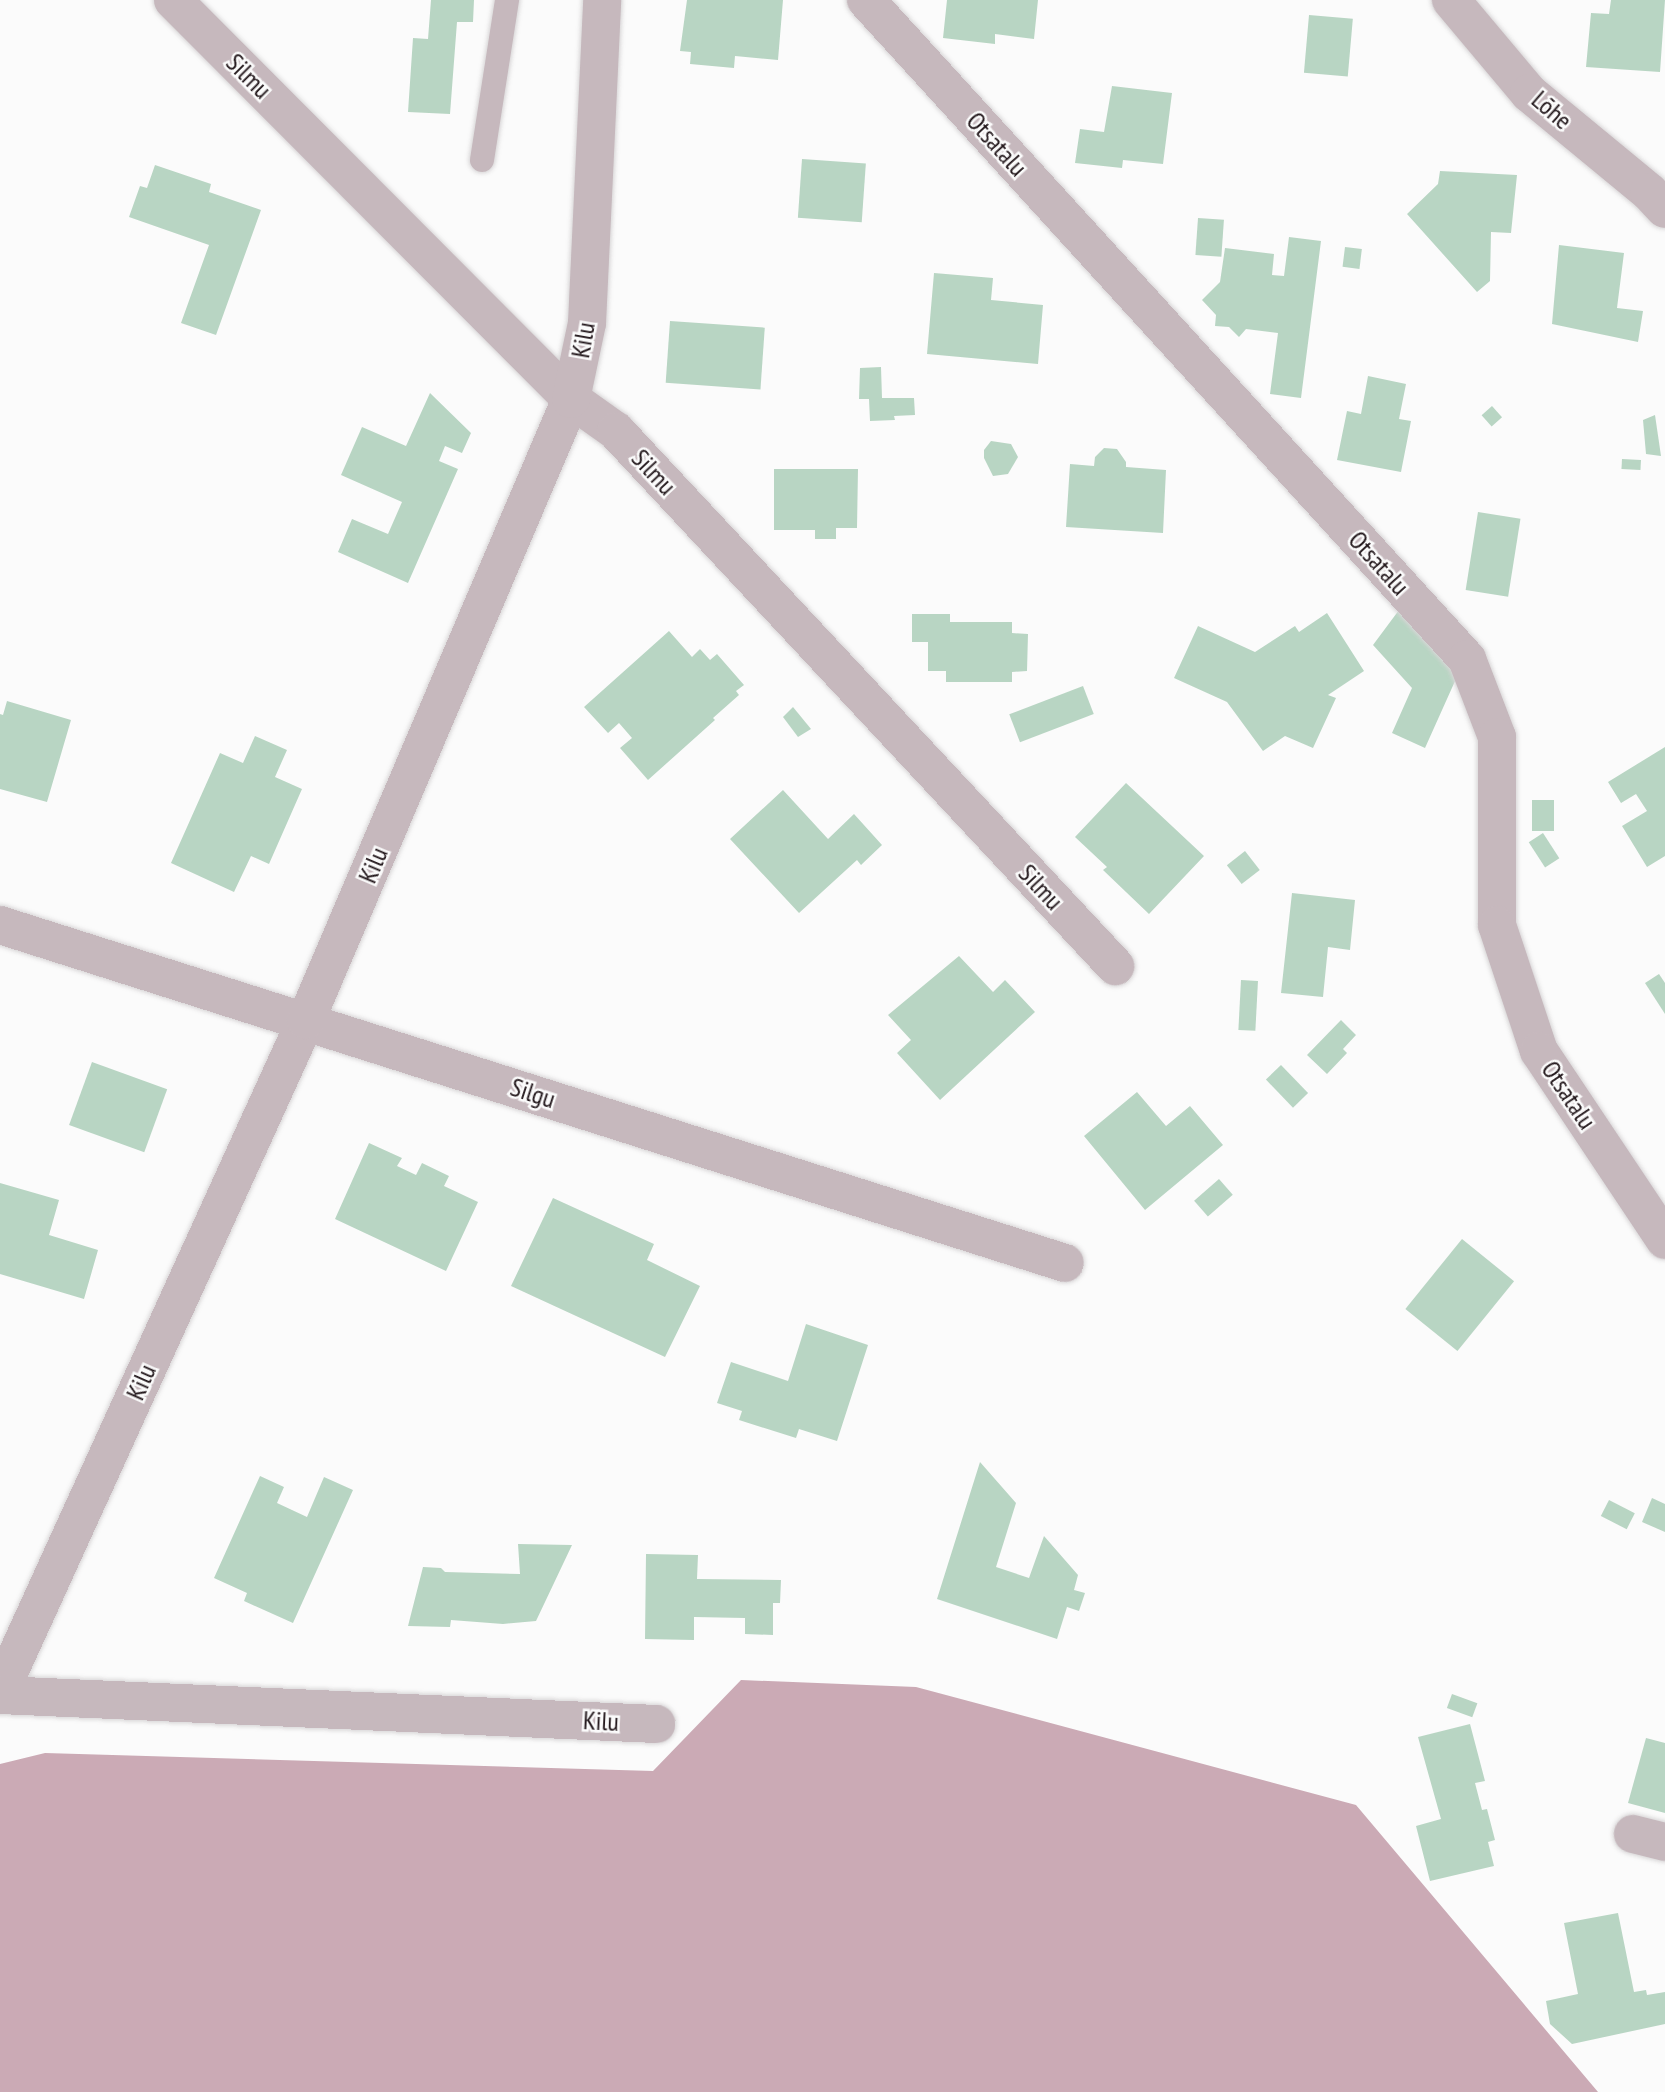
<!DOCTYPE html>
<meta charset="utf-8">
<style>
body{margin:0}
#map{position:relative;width:1665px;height:2092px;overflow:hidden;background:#fbfbfb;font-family:"PT Sans Narrow",sans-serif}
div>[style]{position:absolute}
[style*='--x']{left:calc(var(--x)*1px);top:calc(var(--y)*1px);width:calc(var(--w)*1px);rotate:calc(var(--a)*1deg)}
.forest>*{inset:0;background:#cbaab5}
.building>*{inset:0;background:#b8d5c3;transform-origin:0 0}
.roads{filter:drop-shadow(0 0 2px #d8d6d7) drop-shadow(0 0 2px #d8d6d7)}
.lane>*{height:24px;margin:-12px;padding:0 12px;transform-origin:12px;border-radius:12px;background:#c6b8bd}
.street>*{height:38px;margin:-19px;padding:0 19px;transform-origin:19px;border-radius:19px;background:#c6b8bd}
span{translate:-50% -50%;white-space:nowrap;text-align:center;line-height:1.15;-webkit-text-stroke:5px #fbfbfb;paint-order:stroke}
.street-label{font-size:26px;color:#21161a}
</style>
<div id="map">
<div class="forest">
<div style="clip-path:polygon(741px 1680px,916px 1687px,1356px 1805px,1598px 2092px,0 2092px,0 1764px,45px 1753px,653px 1771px)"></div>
</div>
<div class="building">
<div style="clip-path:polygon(431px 0,474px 0,473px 22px,457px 22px,450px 114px,408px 112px,413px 38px,428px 39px)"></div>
<div style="clip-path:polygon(687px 0,783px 0,778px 60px,735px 56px,734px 68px,690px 64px,691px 52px,680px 51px)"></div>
<div style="clip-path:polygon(947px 0,1038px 0,1034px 39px,995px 34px,995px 44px,943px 38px)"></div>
<div style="clip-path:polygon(1611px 0,1665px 0,1660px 72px,1586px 67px,1591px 13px,1609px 14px)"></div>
<div style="left:1309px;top:15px;width:44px;height:58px;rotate:5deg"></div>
<div style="clip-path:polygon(1112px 86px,1172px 93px,1163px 164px,1123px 160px,1122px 168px,1075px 163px,1080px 129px,1104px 132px)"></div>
<div style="left:802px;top:159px;width:64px;height:59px;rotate:4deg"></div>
<div style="clip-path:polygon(155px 165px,211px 184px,209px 192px,261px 210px,216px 335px,181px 323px,209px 245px,129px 217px,140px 186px,147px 188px)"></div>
<div style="clip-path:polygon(1440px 171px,1517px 175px,1511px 233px,1491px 232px,1490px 281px,1477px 292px,1407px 214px,1438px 184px)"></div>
<div style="left:1198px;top:218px;width:26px;height:37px;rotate:4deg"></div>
<div style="clip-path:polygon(1289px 237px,1321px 241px,1301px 398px,1270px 394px,1278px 333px,1246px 329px,1239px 337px,1229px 327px,1215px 326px,1216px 315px,1202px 300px,1220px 282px,1225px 248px,1274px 254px,1272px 275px,1284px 276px)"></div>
<div style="clip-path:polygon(1559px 245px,1624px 253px,1617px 308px,1643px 311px,1638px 342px,1552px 324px)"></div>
<div style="left:1345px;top:247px;width:17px;height:20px;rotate:7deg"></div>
<div style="clip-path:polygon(934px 273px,993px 278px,991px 300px,1043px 305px,1038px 364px,927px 354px)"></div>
<div style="left:670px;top:321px;width:95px;height:62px;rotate:4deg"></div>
<div style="clip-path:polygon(881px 367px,882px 398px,914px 398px,915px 415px,894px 416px,895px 420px,870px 421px,869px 399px,859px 399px,860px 368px)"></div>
<div style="clip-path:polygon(1368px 376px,1406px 384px,1399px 419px,1411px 421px,1401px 472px,1337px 460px,1347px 411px,1361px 414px)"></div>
<div style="clip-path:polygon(430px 393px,471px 433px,462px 453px,445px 446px,439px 461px,458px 469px,408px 583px,338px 552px,352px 519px,388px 534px,402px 502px,341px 475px,362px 427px,406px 446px)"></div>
<div style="left:1492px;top:406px;width:15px;height:14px;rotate:48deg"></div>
<div style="clip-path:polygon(1655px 415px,1661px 456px,1646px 454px,1643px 420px)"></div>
<div style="clip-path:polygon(991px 441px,1011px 444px,1018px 457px,1008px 474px,993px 476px,984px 458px,984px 450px)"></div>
<div style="clip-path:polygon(1104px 448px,1117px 449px,1126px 462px,1126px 467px,1166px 470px,1163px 533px,1066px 527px,1070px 464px,1094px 466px,1095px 457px)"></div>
<div style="left:1622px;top:459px;width:19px;height:10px;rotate:3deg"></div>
<div style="clip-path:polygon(774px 469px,858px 469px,857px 528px,836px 528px,836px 539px,815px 539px,815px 530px,774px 530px)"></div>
<div style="left:1478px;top:512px;width:43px;height:79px;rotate:9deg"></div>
<div style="clip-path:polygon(1402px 606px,1460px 670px,1425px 748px,1392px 733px,1412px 688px,1373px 645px)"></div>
<div style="clip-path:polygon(1327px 613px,1364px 671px,1328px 695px,1336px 698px,1313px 748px,1285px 736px,1263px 751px,1227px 702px,1174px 678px,1198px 626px,1255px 652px,1295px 626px,1299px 632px)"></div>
<div style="clip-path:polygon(912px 614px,950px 614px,950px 622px,1012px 622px,1012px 633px,1028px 634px,1027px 671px,1012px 672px,1012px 682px,946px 682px,946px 671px,928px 671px,928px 642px,912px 642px)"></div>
<div style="clip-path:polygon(669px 631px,692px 657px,700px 649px,710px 660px,717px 654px,744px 685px,736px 691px,739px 695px,713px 718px,715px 720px,648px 780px,620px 748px,632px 738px,619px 723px,608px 733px,584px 707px)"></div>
<div style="left:1083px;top:686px;width:30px;height:79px;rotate:69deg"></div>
<div style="clip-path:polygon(7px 701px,71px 720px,47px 802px,0 789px,0 714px,3px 715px)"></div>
<div style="clip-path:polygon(793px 707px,811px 729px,798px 737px,783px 717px)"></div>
<div style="clip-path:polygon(255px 736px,287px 750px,275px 777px,302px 789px,269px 864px,251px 856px,234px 892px,171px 863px,220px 753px,243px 763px)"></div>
<div style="clip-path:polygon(1665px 747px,1665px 856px,1647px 867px,1622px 826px,1647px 811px,1636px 794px,1621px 803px,1608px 782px)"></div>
<div style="clip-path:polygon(1126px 783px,1204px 856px,1149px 914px,1103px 870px,1107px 867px,1075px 837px)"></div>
<div style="clip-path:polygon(783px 790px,828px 839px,854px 814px,882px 845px,861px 865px,857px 860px,799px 913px,730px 839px)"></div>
<div style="left:1554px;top:800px;width:31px;height:22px;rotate:90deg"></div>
<div style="left:1543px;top:833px;width:30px;height:17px;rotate:57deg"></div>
<div style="left:1245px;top:851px;width:24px;height:23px;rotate:52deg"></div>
<div style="clip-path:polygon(1292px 893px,1355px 900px,1350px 950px,1328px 947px,1323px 997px,1281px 993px)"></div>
<div style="clip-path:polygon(959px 956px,993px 992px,1005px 980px,1035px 1012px,940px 1100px,897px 1053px,911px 1040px,888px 1015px)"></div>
<div style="clip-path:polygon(1659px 974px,1665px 983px,1665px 1014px,1645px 983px)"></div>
<div style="left:1241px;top:980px;width:17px;height:50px;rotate:3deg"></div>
<div style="clip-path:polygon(1341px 1020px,1356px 1035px,1343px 1049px,1347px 1053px,1327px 1074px,1307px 1055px)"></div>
<div style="left:92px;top:1062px;width:80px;height:67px;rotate:20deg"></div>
<div style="left:1281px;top:1065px;width:39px;height:21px;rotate:46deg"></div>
<div style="clip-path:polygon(1137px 1092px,1166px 1126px,1190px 1106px,1223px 1145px,1145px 1210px,1084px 1136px)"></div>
<div style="clip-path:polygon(369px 1143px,402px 1158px,397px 1166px,416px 1175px,422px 1163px,449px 1176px,444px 1186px,478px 1202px,446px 1271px,335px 1219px)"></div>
<div style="left:1219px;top:1179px;width:21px;height:33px;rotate:49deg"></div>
<div style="clip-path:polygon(0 1183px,59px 1200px,49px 1235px,98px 1250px,84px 1299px,0 1274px)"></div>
<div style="clip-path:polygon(553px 1198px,654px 1244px,647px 1260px,700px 1286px,665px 1357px,511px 1286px)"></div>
<div style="left:1462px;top:1239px;width:67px;height:90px;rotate:39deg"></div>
<div style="clip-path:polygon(806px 1324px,868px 1345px,837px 1441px,799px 1429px,796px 1438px,739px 1420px,742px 1411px,717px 1403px,731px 1362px,788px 1381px)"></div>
<div style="clip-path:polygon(980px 1462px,1016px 1503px,996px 1567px,1029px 1578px,1044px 1536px,1078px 1575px,1074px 1590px,1085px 1593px,1079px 1611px,1067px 1607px,1057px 1639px,937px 1599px)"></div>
<div style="clip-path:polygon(260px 1476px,284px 1487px,277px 1503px,307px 1517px,324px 1477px,353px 1490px,293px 1623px,244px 1601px,247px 1593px,214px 1578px)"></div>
<div style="clip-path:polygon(1652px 1498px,1665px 1504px,1665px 1532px,1642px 1522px)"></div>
<div style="left:1609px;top:1500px;width:29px;height:18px;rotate:27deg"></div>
<div style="clip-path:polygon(518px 1544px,572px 1545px,536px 1621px,503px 1624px,451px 1620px,450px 1627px,408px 1626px,423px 1567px,441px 1568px,445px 1572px,520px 1574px)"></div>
<div style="clip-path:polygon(646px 1554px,698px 1555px,697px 1579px,781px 1580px,780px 1603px,773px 1603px,773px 1635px,745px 1634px,745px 1618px,694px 1617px,694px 1640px,645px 1639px)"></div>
<div style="left:1452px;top:1694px;width:27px;height:15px;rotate:20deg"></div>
<div style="clip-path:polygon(1470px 1724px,1485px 1781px,1475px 1783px,1482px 1810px,1487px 1809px,1495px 1840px,1488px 1842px,1494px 1866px,1430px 1881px,1416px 1826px,1441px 1819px,1418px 1737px)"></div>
<div style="clip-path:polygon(1646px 1738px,1665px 1743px,1665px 1813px,1628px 1803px)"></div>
<div style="clip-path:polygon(1618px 1913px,1634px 1992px,1646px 1990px,1647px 1995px,1665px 1992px,1665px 2024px,1572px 2044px,1550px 2024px,1546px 2001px,1578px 1994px,1564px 1923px)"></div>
</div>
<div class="roads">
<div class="lane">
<div style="--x:482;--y:160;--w:162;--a:-81.1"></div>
</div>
<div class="street">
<div style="--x:173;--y:0;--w:564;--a:45.07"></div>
<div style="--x:571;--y:399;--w:55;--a:35.4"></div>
<div style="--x:616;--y:431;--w:732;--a:46.99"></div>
<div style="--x:866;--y:0;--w:892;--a:47.64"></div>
<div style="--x:1467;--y:659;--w:84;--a:69"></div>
<div style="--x:1497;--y:737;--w:188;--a:90"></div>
<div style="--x:1497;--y:925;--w:133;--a:71.6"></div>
<div style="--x:1539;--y:1051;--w:227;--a:56.3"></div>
<div style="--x:1451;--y:0;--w:121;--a:50"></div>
<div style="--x:1529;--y:93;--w:156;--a:39.5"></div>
<div style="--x:1649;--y:192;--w:23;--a:47"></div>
<div style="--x:0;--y:925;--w:1117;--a:17.61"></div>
<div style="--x:0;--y:1692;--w:738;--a:-65.52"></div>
<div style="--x:306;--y:1020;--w:675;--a:-66.89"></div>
<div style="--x:571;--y:399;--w:78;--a:-78.1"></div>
<div style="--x:587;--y:323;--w:323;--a:-87.3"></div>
<div style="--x:0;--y:1695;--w:657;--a:2.53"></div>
<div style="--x:1633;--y:1834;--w:33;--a:14"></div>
</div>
</div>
<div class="street-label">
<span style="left:249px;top:76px;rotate:45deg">Silmu</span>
<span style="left:1552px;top:110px;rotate:41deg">Lõhe</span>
<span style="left:997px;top:144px;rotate:48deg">Otsatalu</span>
<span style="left:583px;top:340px;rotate:-80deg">Kilu</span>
<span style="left:654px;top:472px;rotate:47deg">Silmu</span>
<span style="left:1379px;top:563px;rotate:48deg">Otsatalu</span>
<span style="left:373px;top:865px;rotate:-67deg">Kilu</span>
<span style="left:1041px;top:887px;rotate:47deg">Silmu</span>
<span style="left:533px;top:1093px;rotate:18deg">Silgu</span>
<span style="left:1569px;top:1095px;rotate:56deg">Otsatalu</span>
<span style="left:141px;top:1382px;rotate:-66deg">Kilu</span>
<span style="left:601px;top:1721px;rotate:3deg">Kilu</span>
</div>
</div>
